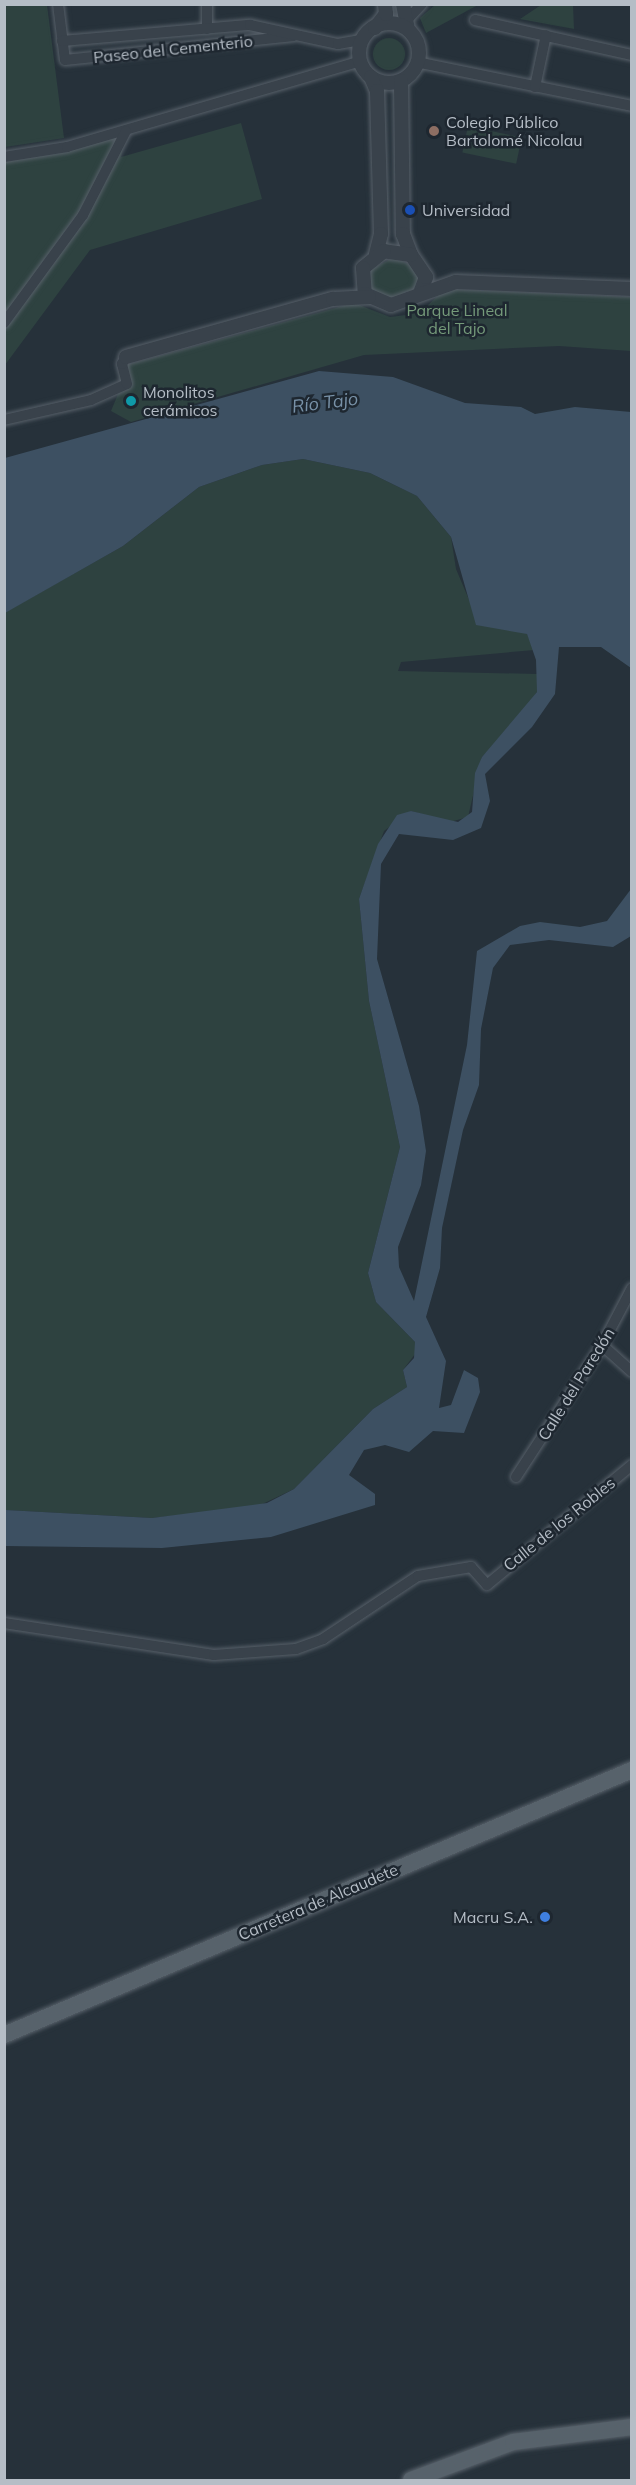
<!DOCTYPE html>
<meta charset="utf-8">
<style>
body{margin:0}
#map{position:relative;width:636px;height:2485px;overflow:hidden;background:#26313a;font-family:Mulish,sans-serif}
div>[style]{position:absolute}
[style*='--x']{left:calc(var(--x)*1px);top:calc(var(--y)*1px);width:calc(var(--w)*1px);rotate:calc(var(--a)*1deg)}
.green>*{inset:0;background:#2e4240;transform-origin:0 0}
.round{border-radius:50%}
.water>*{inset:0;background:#3d5062}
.roads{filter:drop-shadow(0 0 2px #576069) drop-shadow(0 0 2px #576069)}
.minor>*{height:10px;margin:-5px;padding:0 5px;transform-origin:5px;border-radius:5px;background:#39424b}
.tertiary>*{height:14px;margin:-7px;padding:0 7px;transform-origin:7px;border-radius:7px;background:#39424b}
.tertiary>.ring{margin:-7px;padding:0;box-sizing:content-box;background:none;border:14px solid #39424b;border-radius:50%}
.primary>*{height:16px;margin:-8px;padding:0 8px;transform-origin:8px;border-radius:8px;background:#57626b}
.dots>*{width:16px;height:16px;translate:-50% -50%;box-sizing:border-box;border:3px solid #1e2730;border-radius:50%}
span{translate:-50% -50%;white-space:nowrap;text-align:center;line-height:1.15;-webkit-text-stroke:5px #1e2730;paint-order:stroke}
.street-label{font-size:16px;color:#b5bdc6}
.poi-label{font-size:16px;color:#b5bdc6}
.left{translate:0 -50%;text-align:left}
.right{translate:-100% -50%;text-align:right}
.park-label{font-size:16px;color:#759a7a}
.water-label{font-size:18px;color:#7891a7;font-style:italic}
.frame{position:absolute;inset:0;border:6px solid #b5bdc6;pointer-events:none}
</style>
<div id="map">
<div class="green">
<div style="clip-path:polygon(436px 4px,478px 4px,478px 5px,426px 33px,420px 18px)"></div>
<div style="clip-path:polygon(4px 5px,47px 5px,64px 138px,5px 147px)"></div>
<div style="clip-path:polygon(541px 5px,573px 5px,574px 29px,520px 19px)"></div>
<div class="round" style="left:373px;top:38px;width:32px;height:32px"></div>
<div style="clip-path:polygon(241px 123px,262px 199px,90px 250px,5px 365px,5px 156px,126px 131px,121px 157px)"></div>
<div style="left:468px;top:126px;width:55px;height:27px;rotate:12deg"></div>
<div style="clip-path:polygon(394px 257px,421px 271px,419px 290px,394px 299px,370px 293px,365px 273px)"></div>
<div style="clip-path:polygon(445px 289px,631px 297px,631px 351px,559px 346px,364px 355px,131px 422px,111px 411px,120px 389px,119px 367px,354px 303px,390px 317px,406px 315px,426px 307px)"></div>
<div style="clip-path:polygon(303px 459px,370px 473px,417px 496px,451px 537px,456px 569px,470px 602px,527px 634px,534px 650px,401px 662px,398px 671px,537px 674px,537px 692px,521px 718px,482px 757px,468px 817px,450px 822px,411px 811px,384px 831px,359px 899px,369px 1001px,400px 1147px,368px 1273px,376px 1302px,415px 1342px,415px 1354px,403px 1370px,407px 1387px,373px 1409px,294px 1489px,256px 1507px,152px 1518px,5px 1510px,4px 613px,123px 546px,199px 487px,262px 465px)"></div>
</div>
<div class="water">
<div style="clip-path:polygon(319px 371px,393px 377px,465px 403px,521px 407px,535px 414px,575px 407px,631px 412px,631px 668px,601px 647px,559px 647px,555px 694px,532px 727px,485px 774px,490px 801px,481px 828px,453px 840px,399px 834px,381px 864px,377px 959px,419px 1106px,426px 1151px,421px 1185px,398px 1247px,399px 1267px,414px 1301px,467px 1045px,477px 951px,520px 926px,540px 922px,580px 927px,607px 921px,631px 889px,631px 936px,613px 947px,549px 940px,510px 945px,493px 968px,481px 1029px,479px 1085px,463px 1130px,442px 1228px,440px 1268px,426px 1317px,446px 1361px,439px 1408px,451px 1405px,464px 1370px,478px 1378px,480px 1392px,464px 1433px,433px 1431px,409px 1452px,385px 1445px,364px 1450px,349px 1475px,375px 1494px,375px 1505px,271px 1537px,162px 1548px,5px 1546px,6px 1510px,152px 1518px,267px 1503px,294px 1489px,373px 1409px,407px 1387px,403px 1370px,414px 1358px,415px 1342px,376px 1302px,368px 1273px,400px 1147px,369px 1001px,359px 899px,378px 844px,397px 815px,411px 811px,458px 822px,472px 812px,475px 773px,482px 757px,537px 692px,536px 660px,527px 634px,476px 625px,451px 537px,417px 496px,370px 473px,303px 459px,262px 465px,199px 487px,123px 546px,5px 613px,5px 458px)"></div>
</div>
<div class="roads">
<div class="minor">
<div style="--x:58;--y:4;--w:56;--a:82.9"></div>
<div style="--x:65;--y:60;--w:230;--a:-6"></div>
<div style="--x:207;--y:4;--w:25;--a:90"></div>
<div style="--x:475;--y:20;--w:161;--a:12.6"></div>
<div style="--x:405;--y:22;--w:25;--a:-47"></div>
<div style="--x:62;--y:41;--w:189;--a:-4.9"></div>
<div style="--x:250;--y:25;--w:90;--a:12.2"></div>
<div style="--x:338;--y:44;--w:23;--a:-10"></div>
<div style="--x:421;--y:63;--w:215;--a:11.5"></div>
<div style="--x:535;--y:87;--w:53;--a:-78.1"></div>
<div style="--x:4;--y:157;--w:64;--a:-9"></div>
<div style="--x:67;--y:147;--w:303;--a:-16.3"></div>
<div style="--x:4;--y:323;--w:134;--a:-53.8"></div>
<div style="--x:83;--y:215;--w:94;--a:-62.9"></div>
<div style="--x:4;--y:420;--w:89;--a:-12.9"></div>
<div style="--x:91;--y:400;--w:39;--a:-24"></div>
<div style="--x:127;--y:384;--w:21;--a:-104"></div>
<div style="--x:122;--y:364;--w:8;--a:-60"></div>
<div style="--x:602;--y:1345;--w:40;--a:42"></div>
<div style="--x:516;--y:1477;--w:158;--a:-56.9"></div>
<div style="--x:602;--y:1345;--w:64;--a:-62.2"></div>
<div style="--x:4;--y:1623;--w:212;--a:8.7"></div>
<div style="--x:214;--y:1655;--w:82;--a:-4.2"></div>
<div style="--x:296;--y:1649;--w:29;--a:-20"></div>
<div style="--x:323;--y:1639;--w:114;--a:-33.6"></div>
<div style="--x:418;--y:1576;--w:54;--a:-9.6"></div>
<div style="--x:471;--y:1567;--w:24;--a:48"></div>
<div style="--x:487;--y:1585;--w:188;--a:-39.6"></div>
</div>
<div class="tertiary">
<div style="--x:403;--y:4;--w:25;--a:79"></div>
<div class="ring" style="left:359px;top:23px;width:46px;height:46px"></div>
<div style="--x:375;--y:28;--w:18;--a:-52"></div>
<div style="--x:386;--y:14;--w:10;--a:-96"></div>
<div style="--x:371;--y:77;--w:15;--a:67"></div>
<div style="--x:377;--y:91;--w:143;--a:88.4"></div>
<div style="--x:381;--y:234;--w:21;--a:104"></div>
<div style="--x:401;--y:81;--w:153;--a:89.3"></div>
<div style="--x:403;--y:234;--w:22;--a:69"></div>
<div style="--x:420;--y:293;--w:17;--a:-69"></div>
<div style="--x:426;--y:277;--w:27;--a:-124"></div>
<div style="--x:411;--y:255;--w:27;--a:-172"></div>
<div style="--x:384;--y:251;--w:27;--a:141"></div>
<div style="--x:363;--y:268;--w:26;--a:86"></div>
<div style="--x:365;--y:294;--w:28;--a:23"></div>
<div style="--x:391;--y:305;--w:69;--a:-19.5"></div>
<div style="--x:456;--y:282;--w:176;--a:2.3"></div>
<div style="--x:126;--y:357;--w:215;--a:-15.7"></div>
<div style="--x:333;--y:299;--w:36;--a:-3"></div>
</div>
<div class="primary">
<div style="--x:4;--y:2035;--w:682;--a:-22.88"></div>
<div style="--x:411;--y:2480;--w:109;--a:-20.4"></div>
<div style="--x:513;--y:2442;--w:120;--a:-7.2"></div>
</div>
</div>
<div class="dots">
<div style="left:434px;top:131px;background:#8d6e63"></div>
<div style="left:410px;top:210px;background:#1a4fb4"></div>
<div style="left:131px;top:401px;background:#0f9aa8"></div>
<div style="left:545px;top:1917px;background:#3f7fe0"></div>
</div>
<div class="street-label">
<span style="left:173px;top:49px;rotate:-6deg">Paseo del Cementerio</span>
<span style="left:576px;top:1384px;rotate:-58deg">Calle del Paredón</span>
<span style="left:559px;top:1524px;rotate:-39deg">Calle de los Robles</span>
<span style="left:318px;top:1902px;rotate:-23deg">Carretera de Alcaudete</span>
</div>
<div class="poi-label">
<span class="left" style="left:446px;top:131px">Colegio Público<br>Bartolomé Nicolau</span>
<span class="left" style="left:422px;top:210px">Universidad</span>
<span class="left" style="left:143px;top:401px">Monolitos<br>cerámicos</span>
<span class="right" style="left:533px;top:1917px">Macru S.A.</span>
</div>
<div class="park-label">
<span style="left:457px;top:319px">Parque Lineal<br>del Tajo</span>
</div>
<div class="water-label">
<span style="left:325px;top:403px;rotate:-7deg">Río Tajo</span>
</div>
<div class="frame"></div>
</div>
